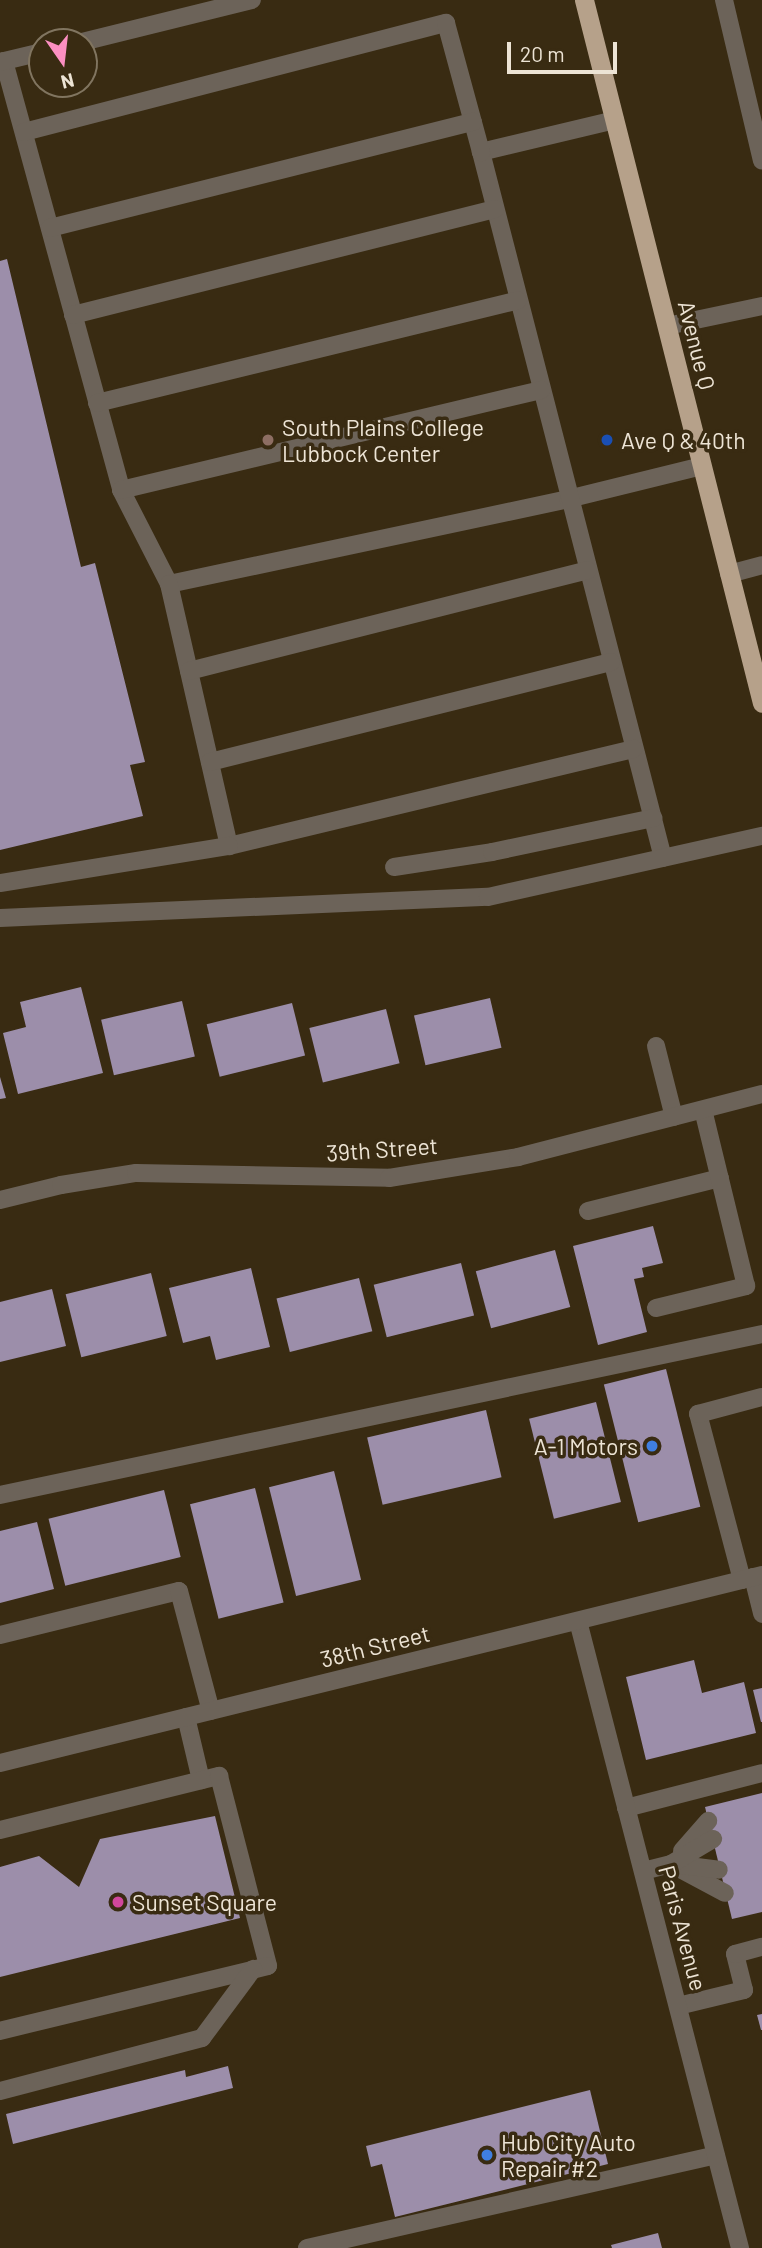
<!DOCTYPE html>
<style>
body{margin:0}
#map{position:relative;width:762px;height:2248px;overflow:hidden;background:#392b12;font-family:Barlow,sans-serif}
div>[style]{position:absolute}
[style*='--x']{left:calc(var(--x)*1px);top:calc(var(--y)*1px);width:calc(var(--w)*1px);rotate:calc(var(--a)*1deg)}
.building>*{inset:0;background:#9c8eaa;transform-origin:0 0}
.service>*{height:18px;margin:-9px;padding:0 9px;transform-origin:9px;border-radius:9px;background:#6c6359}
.minor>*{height:18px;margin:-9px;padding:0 9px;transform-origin:9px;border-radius:9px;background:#6c6359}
.tertiary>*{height:18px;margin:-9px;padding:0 9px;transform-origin:9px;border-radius:9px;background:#6c6359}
.trunk>*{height:19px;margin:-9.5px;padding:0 9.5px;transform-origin:9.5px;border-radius:9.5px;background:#b6a18a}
.dots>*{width:19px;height:19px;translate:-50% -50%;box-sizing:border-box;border:4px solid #392b12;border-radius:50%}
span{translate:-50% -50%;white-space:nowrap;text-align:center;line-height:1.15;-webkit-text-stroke:7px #392b12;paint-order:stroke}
.street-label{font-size:23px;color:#ede4d5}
.poi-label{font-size:23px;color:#ede4d5}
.left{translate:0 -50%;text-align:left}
.right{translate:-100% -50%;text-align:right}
.north{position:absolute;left:28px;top:28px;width:70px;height:70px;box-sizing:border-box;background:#392b12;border:2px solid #817560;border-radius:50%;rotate:166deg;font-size:19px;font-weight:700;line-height:28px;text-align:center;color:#ede4d5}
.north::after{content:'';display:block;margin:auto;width:24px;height:32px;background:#fc8fc2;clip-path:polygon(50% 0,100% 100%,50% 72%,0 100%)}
.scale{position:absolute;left:507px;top:42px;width:110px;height:32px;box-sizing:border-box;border:4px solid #ede4d5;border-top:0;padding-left:9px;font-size:21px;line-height:24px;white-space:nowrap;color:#ede4d5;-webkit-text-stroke:5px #392b12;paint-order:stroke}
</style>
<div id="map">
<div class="building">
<div style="clip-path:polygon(7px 259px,81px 567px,95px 563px,145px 762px,130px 765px,143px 816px,0 850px,0 261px)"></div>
<div style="clip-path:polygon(81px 987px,103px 1073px,18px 1094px,3px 1033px,26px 1027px,20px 1002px)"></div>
<div style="left:490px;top:998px;width:51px;height:78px;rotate:77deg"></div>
<div style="left:182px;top:1001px;width:57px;height:83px;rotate:77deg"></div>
<div style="left:292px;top:1003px;width:54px;height:88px;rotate:76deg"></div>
<div style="left:386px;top:1009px;width:56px;height:79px;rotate:76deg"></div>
<div style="clip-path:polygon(0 1077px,6px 1098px,0 1099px)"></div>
<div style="clip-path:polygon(653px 1226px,663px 1263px,642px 1268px,644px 1277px,634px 1279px,647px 1332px,598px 1345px,573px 1246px)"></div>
<div style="left:555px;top:1250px;width:59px;height:82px;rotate:75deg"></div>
<div style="left:461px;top:1263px;width:54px;height:90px;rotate:76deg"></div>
<div style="clip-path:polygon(251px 1268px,270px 1347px,216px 1360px,210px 1336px,183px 1343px,169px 1288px)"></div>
<div style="left:151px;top:1273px;width:65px;height:88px;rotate:76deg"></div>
<div style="left:359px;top:1278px;width:55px;height:85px;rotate:76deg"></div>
<div style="clip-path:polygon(52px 1289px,66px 1346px,0 1362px,0 1302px)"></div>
<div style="left:666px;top:1369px;width:142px;height:64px;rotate:76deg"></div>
<div style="left:596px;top:1402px;width:103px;height:69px;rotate:76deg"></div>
<div style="left:486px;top:1410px;width:69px;height:122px;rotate:77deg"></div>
<div style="left:334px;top:1471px;width:112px;height:67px;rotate:76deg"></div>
<div style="left:255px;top:1488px;width:118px;height:67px;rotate:76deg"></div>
<div style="left:164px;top:1490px;width:69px;height:119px;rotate:76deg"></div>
<div style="clip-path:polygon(37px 1522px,54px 1589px,0 1603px,0 1531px)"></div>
<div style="clip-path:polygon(694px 1660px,702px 1693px,744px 1682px,756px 1733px,646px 1760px,626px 1677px)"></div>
<div style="clip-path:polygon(762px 1688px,762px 1722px,761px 1722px,753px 1690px)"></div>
<div style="clip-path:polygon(762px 1793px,762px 1912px,732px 1919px,705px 1807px)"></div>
<div style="clip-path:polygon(215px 1816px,240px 1918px,0 1977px,0 1867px,39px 1856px,79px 1887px,100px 1839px)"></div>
<div style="clip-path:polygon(762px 2014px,762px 2030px,761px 2030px,757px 2015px)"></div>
<div style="clip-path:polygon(228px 2066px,233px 2088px,13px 2144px,6px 2114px,185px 2070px,186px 2077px)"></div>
<div style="clip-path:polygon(590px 2090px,608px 2164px,395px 2217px,382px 2164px,371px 2167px,366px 2146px)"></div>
<div style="clip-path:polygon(658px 2233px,662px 2248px,612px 2248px,611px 2245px)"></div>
</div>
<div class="service">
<div style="--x:724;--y:0;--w:165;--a:76.7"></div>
<div style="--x:4;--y:61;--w:445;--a:74.7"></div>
<div style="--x:121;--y:490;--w:106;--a:62.9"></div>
<div style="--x:169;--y:584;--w:408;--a:-12"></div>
<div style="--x:568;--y:499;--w:138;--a:-13.8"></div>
<div style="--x:615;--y:120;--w:138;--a:166.6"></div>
<div style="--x:481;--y:152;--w:729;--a:75.54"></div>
<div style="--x:24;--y:132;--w:436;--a:-14.5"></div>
<div style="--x:446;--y:23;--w:134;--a:74.8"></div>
<div style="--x:50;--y:228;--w:436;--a:-14.1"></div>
<div style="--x:73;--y:315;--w:435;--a:-14.1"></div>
<div style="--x:667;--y:326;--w:97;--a:-11.9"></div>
<div style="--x:97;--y:403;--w:433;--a:-13.7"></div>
<div style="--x:121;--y:490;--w:432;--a:-13.4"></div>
<div style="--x:169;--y:584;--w:269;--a:77.1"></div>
<div style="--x:229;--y:846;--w:416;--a:-13.5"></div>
<div style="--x:189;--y:671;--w:411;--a:-14.2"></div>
<div style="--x:210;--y:762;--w:413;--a:-14"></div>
<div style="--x:394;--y:867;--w:99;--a:-8.7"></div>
<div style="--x:492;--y:852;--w:165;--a:-11.9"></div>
<div style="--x:0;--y:883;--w:232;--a:-9.2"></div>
<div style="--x:0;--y:918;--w:488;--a:-2.5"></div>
<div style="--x:488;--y:897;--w:281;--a:-12.6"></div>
<div style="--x:656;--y:1046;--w:73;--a:75.8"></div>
<div style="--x:588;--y:1211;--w:136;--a:-14"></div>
<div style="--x:656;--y:1308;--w:93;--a:-13.7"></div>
<div style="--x:746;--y:1286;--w:181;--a:-103.7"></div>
<div style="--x:0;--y:1495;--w:779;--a:-11.93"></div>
<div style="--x:753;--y:1577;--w:38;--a:76"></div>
<div style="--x:742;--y:1580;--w:172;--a:-104.8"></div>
<div style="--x:698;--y:1414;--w:66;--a:-14.9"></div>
<div style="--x:0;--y:1635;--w:184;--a:-13.8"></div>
<div style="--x:179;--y:1591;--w:124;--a:75.1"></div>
<div style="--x:186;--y:1717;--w:65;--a:76.6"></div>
<div style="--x:626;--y:1808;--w:140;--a:-14.4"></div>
<div style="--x:0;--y:1830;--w:226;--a:-13.9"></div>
<div style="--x:219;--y:1776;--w:196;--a:75.5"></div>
<div style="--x:268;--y:1966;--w:276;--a:166.4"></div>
<div style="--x:682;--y:1851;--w:40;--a:-49"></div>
<div style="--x:671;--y:1864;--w:61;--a:28.2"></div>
<div style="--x:681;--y:1865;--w:38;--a:7"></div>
<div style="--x:643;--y:1871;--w:29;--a:-14"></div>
<div style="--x:671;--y:1864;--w:49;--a:-30.8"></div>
<div style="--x:678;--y:2006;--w:68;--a:-13.6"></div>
<div style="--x:744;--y:1990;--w:37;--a:-104"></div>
<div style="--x:735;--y:1954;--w:28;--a:-15"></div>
<div style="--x:0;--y:2091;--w:209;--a:-14.7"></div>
<div style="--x:202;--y:2038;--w:86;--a:-53.5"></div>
<div style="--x:307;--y:2248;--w:419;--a:-12.8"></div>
</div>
<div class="minor">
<div style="--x:82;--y:42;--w:175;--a:-13.9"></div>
<div style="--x:0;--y:62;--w:43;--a:-13.4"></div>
<div style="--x:0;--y:1200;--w:63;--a:-13.8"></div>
<div style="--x:61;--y:1185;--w:76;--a:-9.1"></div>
<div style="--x:136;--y:1173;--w:253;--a:1.1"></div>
<div style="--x:389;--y:1178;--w:131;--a:-9.2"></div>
<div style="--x:518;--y:1157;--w:252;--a:-14.5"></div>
<div style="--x:578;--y:1621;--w:648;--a:75.51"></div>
<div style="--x:0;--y:1763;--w:785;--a:-13.86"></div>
</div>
<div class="tertiary">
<div style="--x:729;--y:574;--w:34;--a:-15"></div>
</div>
<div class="trunk">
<div style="--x:584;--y:0;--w:725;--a:75.79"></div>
</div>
<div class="dots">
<div style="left:268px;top:440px;background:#8d6e63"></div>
<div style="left:607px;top:440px;background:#1a4fb4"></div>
<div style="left:652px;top:1446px;background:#3f7fe0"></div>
<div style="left:118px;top:1902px;background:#d1479c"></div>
<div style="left:487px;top:2155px;background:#3f7fe0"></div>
</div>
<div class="street-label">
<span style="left:697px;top:345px;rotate:76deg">Avenue Q</span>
<span style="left:382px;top:1149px;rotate:-4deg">39th Street</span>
<span style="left:375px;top:1646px;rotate:-14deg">38th Street</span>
<span style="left:683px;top:1928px;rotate:75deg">Paris Avenue</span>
</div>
<div class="poi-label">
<span class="left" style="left:282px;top:440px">South Plains College<br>Lubbock Center</span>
<span class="left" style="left:621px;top:440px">Ave Q &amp; 40th</span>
<span class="right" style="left:638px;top:1446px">A-1 Motors</span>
<span class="left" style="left:132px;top:1902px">Sunset Square</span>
<span class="left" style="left:501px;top:2155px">Hub City Auto<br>Repair #2</span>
</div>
<div class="north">N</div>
<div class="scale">20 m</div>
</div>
